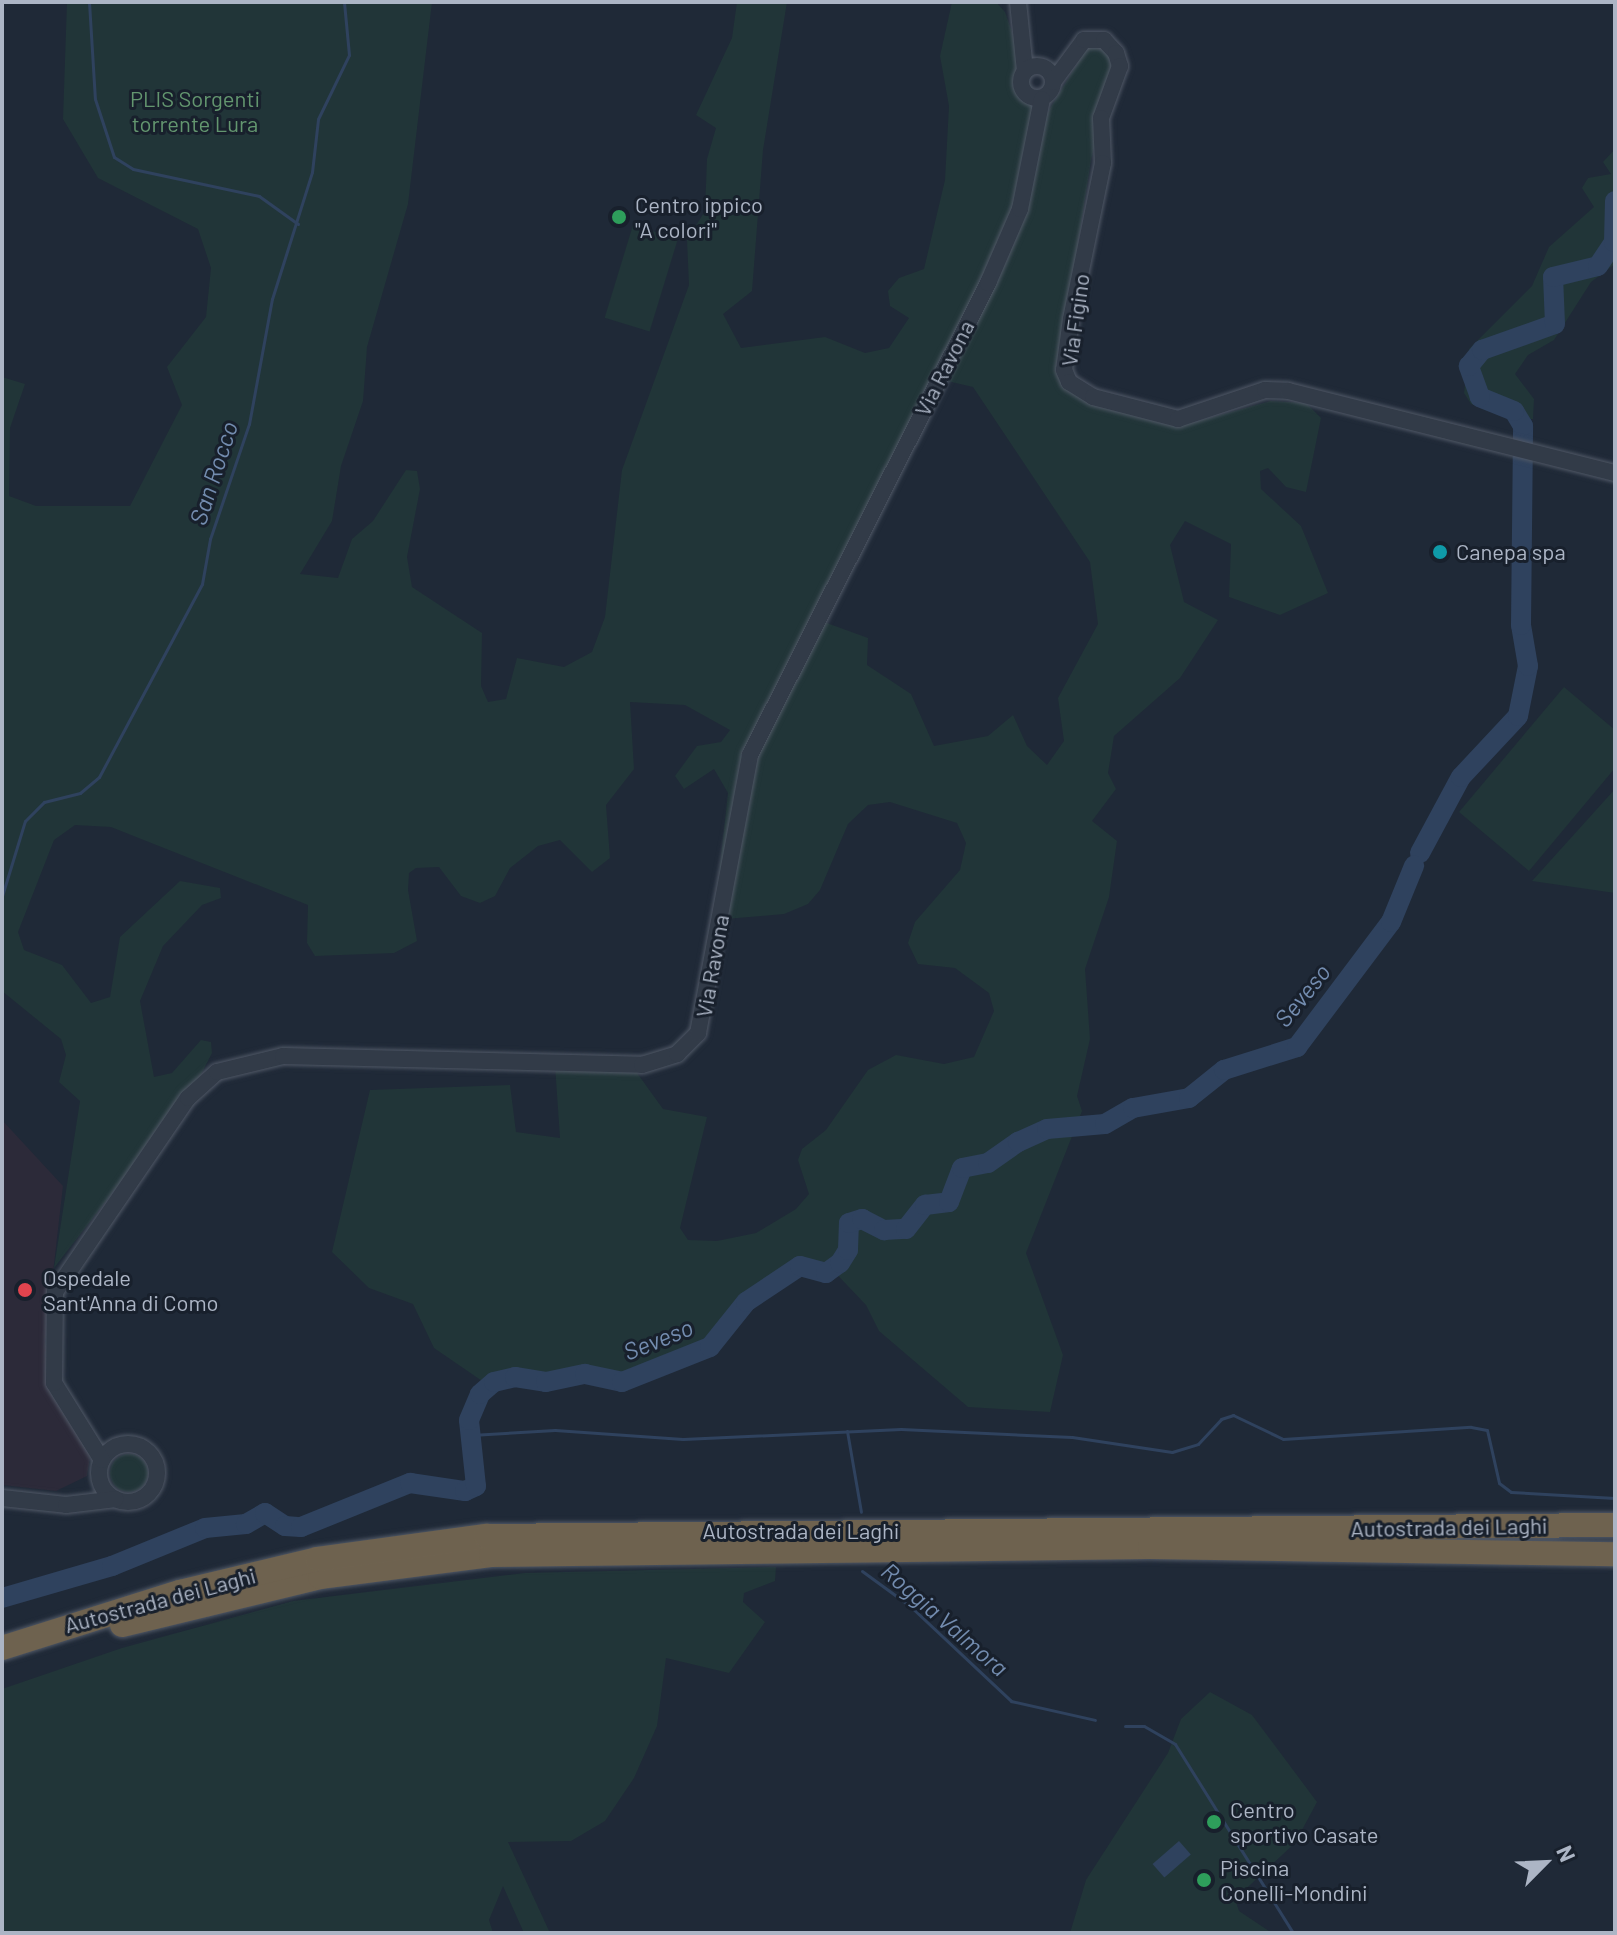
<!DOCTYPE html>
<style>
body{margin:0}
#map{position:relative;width:1617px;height:1935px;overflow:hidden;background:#1f2937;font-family:Barlow,sans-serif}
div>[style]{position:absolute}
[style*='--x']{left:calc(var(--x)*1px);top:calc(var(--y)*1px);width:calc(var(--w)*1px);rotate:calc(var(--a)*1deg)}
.medical>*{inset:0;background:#2c2a39}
.green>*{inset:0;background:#213538;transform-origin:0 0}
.round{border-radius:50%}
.water>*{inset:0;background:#2f425e;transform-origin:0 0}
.stream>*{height:3px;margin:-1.5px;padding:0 1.5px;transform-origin:1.5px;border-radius:1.5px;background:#2f425e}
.river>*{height:20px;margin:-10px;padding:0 10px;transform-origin:10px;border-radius:10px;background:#2f425e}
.roads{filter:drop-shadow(0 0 2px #505866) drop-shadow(0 0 2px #505866)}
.minor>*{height:16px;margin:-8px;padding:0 8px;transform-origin:8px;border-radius:8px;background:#323b48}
.minor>.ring{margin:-8px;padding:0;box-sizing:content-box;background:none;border:16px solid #323b48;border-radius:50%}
.highway>*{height:24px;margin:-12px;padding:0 12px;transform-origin:12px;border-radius:12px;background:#6e624f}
.dots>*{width:22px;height:22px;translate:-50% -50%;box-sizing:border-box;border:4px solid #18202c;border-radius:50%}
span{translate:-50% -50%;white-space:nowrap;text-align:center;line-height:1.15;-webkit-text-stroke:6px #18202c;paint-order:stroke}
.park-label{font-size:22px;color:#63966f}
.poi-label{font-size:22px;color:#acb5c5}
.left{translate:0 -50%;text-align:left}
.street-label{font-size:22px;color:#acb5c5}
.water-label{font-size:24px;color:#738caf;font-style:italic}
.frame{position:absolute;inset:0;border:4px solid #acb5c5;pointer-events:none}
.north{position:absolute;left:1505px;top:1823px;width:80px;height:80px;-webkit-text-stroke:6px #18202c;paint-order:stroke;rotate:66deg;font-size:22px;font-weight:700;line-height:32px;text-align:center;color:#acb5c5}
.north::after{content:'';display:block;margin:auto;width:28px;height:36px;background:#acb5c5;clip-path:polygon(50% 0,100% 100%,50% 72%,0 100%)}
</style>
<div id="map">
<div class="medical">
<div style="clip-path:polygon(2px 1120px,63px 1186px,45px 1342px,62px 1411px,91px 1451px,87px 1476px,56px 1491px,2px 1485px)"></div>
</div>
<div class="green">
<div style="clip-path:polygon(evenodd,67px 2px,432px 2px,408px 204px,367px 347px,363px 401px,341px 466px,332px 521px,300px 574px,338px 578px,352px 539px,373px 521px,406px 470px,417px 471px,420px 489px,407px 557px,412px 587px,482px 633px,481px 686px,488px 702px,506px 699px,517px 658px,564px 667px,592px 652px,605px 617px,622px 470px,689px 285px,687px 240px,705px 211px,707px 159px,716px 128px,696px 115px,732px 38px,737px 2px,787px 2px,763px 150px,752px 291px,723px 314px,741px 348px,825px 337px,865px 353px,889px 348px,909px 318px,890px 306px,888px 291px,899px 278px,924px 269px,945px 180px,949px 106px,940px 56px,952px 2px,996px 2px,1005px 12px,1043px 120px,1086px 49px,1098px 45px,1110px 56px,1114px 68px,1091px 160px,1058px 375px,1179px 426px,1271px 401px,1306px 403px,1321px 418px,1306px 492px,1286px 487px,1268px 468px,1260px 471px,1261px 489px,1301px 526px,1328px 593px,1280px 615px,1229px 597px,1231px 544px,1185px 521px,1170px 545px,1184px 602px,1218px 620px,1180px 678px,1114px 736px,1108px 773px,1116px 789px,1092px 821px,1117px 841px,1109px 897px,1085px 969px,1090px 1039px,1077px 1096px,1082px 1111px,1026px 1253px,1063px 1355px,1050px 1412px,968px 1407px,879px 1331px,866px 1305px,827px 1264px,794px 1266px,755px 1286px,710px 1339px,619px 1377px,504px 1375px,485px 1383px,434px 1348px,413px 1304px,369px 1288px,332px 1252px,370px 1090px,510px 1085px,516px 1132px,560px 1138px,555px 1065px,632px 1066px,663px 1109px,707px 1117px,680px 1228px,688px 1240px,717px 1241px,756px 1233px,796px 1209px,809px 1194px,798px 1160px,802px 1149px,826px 1130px,868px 1070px,896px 1055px,944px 1064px,974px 1057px,994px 1011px,989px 993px,955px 968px,918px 964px,908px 943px,915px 922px,960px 870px,966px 843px,957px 823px,890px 802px,868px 805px,848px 824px,820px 890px,808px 904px,784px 914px,714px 920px,728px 793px,714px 769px,684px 789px,675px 776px,697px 746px,721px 742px,730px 730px,685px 705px,630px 702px,634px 769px,606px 805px,610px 858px,592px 872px,560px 840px,538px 846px,510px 868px,495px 896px,480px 903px,461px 896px,439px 867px,416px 868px,409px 873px,408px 890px,417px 941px,394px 953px,315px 956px,307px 943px,308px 905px,111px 827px,75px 825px,54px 840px,18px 932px,24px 950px,62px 965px,91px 1003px,110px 997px,120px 937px,180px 881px,220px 888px,221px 898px,202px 905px,163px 946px,140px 1001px,154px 1077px,172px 1073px,201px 1040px,211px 1042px,212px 1053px,194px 1088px,54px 1268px,80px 1101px,59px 1082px,66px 1055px,61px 1039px,2px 991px,2px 377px,25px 384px,10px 428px,9px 496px,36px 506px,130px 506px,182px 405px,167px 367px,206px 317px,211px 268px,198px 229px,98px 178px,63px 119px,67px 2px,943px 380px,973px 387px,1090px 562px,1098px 624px,1058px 698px,1064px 741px,1047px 765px,1027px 746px,1013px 715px,988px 736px,934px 746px,911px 694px,867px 665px,868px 638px,824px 622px,943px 380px)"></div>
<div style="clip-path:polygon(1615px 149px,1615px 264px,1591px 282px,1554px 340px,1528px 355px,1515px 374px,1534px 399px,1533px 419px,1515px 421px,1471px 404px,1464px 393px,1469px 349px,1532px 286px,1549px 247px,1594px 207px,1582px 188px,1588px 178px,1611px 174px,1603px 162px)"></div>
<div style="left:633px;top:225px;width:47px;height:97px;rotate:17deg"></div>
<div style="clip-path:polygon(1564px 687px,1615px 730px,1615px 768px,1529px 871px,1459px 812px)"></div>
<div style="clip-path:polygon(1615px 789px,1615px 893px,1532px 881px)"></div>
<div class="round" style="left:110px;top:1454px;width:38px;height:38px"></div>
<div style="clip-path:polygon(776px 1567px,775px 1581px,744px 1593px,743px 1602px,765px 1622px,729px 1673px,666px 1658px,657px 1726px,634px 1778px,605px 1821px,571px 1841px,508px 1842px,550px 1933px,524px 1933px,503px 1886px,489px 1920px,493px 1933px,2px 1933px,2px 1689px,122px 1648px,293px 1601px,525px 1573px)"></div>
<div style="clip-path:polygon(1210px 1692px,1252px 1715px,1317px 1802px,1295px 1843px,1235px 1899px,1239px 1911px,1272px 1933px,1070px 1933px,1086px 1880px,1168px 1753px,1181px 1719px)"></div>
</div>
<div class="water">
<div style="left:1179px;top:1841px;width:18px;height:35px;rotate:49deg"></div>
</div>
<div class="stream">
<div style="--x:89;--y:2;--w:97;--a:86.5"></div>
<div style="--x:95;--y:99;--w:61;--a:71.9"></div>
<div style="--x:114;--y:157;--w:22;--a:32"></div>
<div style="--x:133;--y:169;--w:129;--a:12.1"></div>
<div style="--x:259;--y:196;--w:48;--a:35.7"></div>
<div style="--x:2;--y:896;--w:78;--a:-73"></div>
<div style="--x:25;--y:821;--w:27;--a:-45"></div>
<div style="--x:44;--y:802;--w:37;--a:-14"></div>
<div style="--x:80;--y:793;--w:25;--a:-40"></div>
<div style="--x:99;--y:777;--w:219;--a:-61.9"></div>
<div style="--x:202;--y:584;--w:46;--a:-79.9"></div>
<div style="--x:210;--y:539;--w:121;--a:-71.3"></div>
<div style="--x:249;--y:424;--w:127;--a:-79.6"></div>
<div style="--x:272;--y:299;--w:133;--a:-72.5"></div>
<div style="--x:312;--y:172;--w:53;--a:-83.5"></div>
<div style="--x:318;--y:119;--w:71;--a:-64.2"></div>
<div style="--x:349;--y:55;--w:53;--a:-95.4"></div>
<div style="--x:847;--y:1431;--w:82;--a:80.2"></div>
<div style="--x:471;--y:1435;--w:84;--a:-3.4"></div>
<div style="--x:555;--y:1430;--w:128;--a:4"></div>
<div style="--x:683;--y:1439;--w:218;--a:-2.6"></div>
<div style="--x:901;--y:1429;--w:171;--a:2.7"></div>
<div style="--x:1072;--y:1437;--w:101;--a:8.5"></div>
<div style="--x:1172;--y:1452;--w:27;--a:-17"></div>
<div style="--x:1198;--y:1444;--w:34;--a:-47"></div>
<div style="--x:1221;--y:1419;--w:13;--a:-18"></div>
<div style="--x:1233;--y:1415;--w:55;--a:25.6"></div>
<div style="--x:1283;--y:1439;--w:188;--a:-3.7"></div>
<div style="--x:1471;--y:1427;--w:16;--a:11"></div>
<div style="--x:1487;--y:1430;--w:54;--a:77.2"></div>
<div style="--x:1499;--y:1483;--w:15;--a:37"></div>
<div style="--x:1511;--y:1492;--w:104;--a:3.3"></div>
<div style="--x:862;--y:1571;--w:59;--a:36.1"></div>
<div style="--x:910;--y:1606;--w:139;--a:43.2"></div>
<div style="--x:1011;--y:1701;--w:86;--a:12.7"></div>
<div style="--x:1125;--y:1726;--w:19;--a:0"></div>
<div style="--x:1144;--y:1726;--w:36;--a:30"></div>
<div style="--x:1175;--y:1744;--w:223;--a:58"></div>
</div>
<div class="river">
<div style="--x:1420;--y:853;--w:86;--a:-61.7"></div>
<div style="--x:1461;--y:777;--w:83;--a:-46.9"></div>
<div style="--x:1518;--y:716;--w:51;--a:-78.7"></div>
<div style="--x:1528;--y:666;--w:42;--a:-99.7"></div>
<div style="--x:1521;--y:625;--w:199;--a:-89.4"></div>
<div style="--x:1523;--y:426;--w:17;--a:-121"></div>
<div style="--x:1514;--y:411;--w:37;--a:-158"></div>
<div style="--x:1480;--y:397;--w:33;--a:-110"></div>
<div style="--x:1469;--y:366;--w:21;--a:-51"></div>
<div style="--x:1482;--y:350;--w:77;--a:-19.6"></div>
<div style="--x:1555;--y:324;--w:47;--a:-92.4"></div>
<div style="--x:1553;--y:277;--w:46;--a:-13.7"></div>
<div style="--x:1598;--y:266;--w:29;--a:-56"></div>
<div style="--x:1614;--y:242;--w:41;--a:-88.6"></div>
<div style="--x:2;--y:1598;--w:115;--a:-16.2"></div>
<div style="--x:112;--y:1566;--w:100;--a:-22.2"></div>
<div style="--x:205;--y:1528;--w:41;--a:-5.6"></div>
<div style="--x:246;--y:1524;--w:22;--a:-30"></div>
<div style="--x:265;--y:1513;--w:24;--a:33"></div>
<div style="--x:285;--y:1526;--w:16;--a:4"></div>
<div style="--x:301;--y:1527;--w:118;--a:-22"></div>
<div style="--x:410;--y:1483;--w:56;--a:8.3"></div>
<div style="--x:465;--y:1491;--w:12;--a:-24"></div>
<div style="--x:476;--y:1486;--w:66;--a:-96.1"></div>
<div style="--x:469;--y:1420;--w:28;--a:-67"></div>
<div style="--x:480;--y:1394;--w:18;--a:-41"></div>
<div style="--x:494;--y:1382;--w:22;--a:-13"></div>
<div style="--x:515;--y:1377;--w:31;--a:9"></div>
<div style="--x:546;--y:1382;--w:40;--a:-12"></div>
<div style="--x:585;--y:1374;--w:38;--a:12"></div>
<div style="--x:622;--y:1382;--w:95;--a:-21.7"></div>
<div style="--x:710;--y:1347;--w:58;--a:-51.3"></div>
<div style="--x:746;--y:1302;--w:65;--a:-33.7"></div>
<div style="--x:800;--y:1266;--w:27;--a:15"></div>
<div style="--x:826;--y:1273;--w:17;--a:-36"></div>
<div style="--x:840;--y:1263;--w:15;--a:-58"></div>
<div style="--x:848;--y:1250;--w:27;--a:-88"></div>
<div style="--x:849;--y:1223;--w:14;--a:-17"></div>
<div style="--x:862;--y:1219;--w:25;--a:27"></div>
<div style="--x:884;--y:1230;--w:22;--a:-3"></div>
<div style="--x:906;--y:1229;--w:31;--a:-52"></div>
<div style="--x:925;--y:1205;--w:24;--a:-7"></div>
<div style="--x:949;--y:1202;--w:36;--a:-69"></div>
<div style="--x:962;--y:1168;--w:26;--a:-11"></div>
<div style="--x:988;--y:1163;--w:37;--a:-35"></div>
<div style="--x:1018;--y:1142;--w:32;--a:-24"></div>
<div style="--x:1047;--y:1129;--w:58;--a:-4.9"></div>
<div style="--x:1105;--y:1124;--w:32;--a:-30"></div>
<div style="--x:1133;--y:1108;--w:57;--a:-10.1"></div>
<div style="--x:1189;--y:1098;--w:45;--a:-38.7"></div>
<div style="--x:1224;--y:1070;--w:77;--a:-17.5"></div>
<div style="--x:1297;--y:1047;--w:156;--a:-53.1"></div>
<div style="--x:1391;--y:922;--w:61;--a:-67.7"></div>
</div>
<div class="roads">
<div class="minor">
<div style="--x:1018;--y:2;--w:69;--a:84.2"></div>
<div class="ring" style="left:1021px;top:66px;width:16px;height:16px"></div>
<div style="--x:1053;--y:82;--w:52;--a:-53.6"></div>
<div style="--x:1084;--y:40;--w:20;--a:0"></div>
<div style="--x:1104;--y:40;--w:18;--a:47"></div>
<div style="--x:1116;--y:53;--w:14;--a:73"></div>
<div style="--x:1120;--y:66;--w:55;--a:110.1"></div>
<div style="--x:1101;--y:118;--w:45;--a:87.5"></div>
<div style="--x:1103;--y:163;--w:159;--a:101.6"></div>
<div style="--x:1071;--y:319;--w:51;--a:97.8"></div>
<div style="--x:1064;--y:370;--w:13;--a:67"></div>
<div style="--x:1069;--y:382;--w:28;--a:32"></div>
<div style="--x:1093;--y:397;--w:88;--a:14.5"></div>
<div style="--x:1178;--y:419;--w:92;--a:-18.4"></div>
<div style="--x:1265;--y:390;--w:23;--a:2"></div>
<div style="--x:1288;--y:391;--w:337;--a:14.1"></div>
<div class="ring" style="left:99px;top:1444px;width:42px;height:42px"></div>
<div style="--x:102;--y:1460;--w:91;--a:-121.9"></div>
<div style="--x:54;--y:1383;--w:91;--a:-89.4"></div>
<div style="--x:55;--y:1292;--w:235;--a:-55.6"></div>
<div style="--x:188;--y:1098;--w:39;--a:-42"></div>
<div style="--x:217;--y:1072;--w:68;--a:-13.6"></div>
<div style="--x:283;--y:1056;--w:359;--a:1.4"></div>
<div style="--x:642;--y:1065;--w:37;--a:-17"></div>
<div style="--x:677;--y:1054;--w:30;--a:-45"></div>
<div style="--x:698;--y:1033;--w:283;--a:-79.4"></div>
<div style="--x:750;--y:755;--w:529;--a:-63.24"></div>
<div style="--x:988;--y:283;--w:81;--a:-66.6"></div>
<div style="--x:1020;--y:209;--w:112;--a:-78.7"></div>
<div style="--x:2;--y:1498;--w:64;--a:6.2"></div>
<div style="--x:66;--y:1505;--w:50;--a:-6.8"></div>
</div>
<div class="highway">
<div style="--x:122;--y:1625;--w:204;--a:-13.6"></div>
<div style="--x:320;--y:1577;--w:172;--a:-7.3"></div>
<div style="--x:491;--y:1555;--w:659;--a:-0.7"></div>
<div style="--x:1150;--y:1547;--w:465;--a:0.9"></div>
<div style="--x:2;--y:1648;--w:187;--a:-17.5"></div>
<div style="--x:180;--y:1592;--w:141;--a:-13.5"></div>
<div style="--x:317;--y:1559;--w:171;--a:-7.8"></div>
<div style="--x:486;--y:1536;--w:1129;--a:-0.56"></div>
</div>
</div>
<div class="dots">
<div style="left:619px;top:217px;background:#2e9e5b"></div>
<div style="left:1440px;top:552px;background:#0f9aa8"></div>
<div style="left:25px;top:1290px;background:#e0444e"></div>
<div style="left:1214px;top:1822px;background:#2e9e5b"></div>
<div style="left:1204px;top:1880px;background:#2e9e5b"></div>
</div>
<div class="park-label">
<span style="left:195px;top:111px">PLIS Sorgenti<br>torrente Lura</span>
</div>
<div class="poi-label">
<span class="left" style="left:635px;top:217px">Centro ippico<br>"A colori"</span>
<span class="left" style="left:1456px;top:552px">Canepa spa</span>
<span class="left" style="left:43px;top:1290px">Ospedale<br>Sant'Anna di Como</span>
<span class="left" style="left:1230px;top:1822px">Centro<br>sportivo Casate</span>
<span class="left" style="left:1220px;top:1880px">Piscina<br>Conelli-Mondini</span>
</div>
<div class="street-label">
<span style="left:1075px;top:320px;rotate:-82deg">Via Figino</span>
<span style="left:944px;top:368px;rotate:-63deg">Via Ravona</span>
<span style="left:712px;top:966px;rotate:-80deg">Via Ravona</span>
<span style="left:1449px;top:1527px;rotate:-1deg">Autostrada dei Laghi</span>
<span style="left:801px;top:1531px">Autostrada dei Laghi</span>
<span style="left:160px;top:1600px;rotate:-15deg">Autostrada dei Laghi</span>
</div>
<div class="water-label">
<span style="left:213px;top:473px;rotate:-72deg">San Rocco</span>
<span style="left:1302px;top:995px;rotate:-51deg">Seveso</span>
<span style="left:658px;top:1339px;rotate:-22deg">Seveso</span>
<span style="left:945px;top:1619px;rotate:41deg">Roggia Valmora</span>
</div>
<div class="frame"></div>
<div class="north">N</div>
</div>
